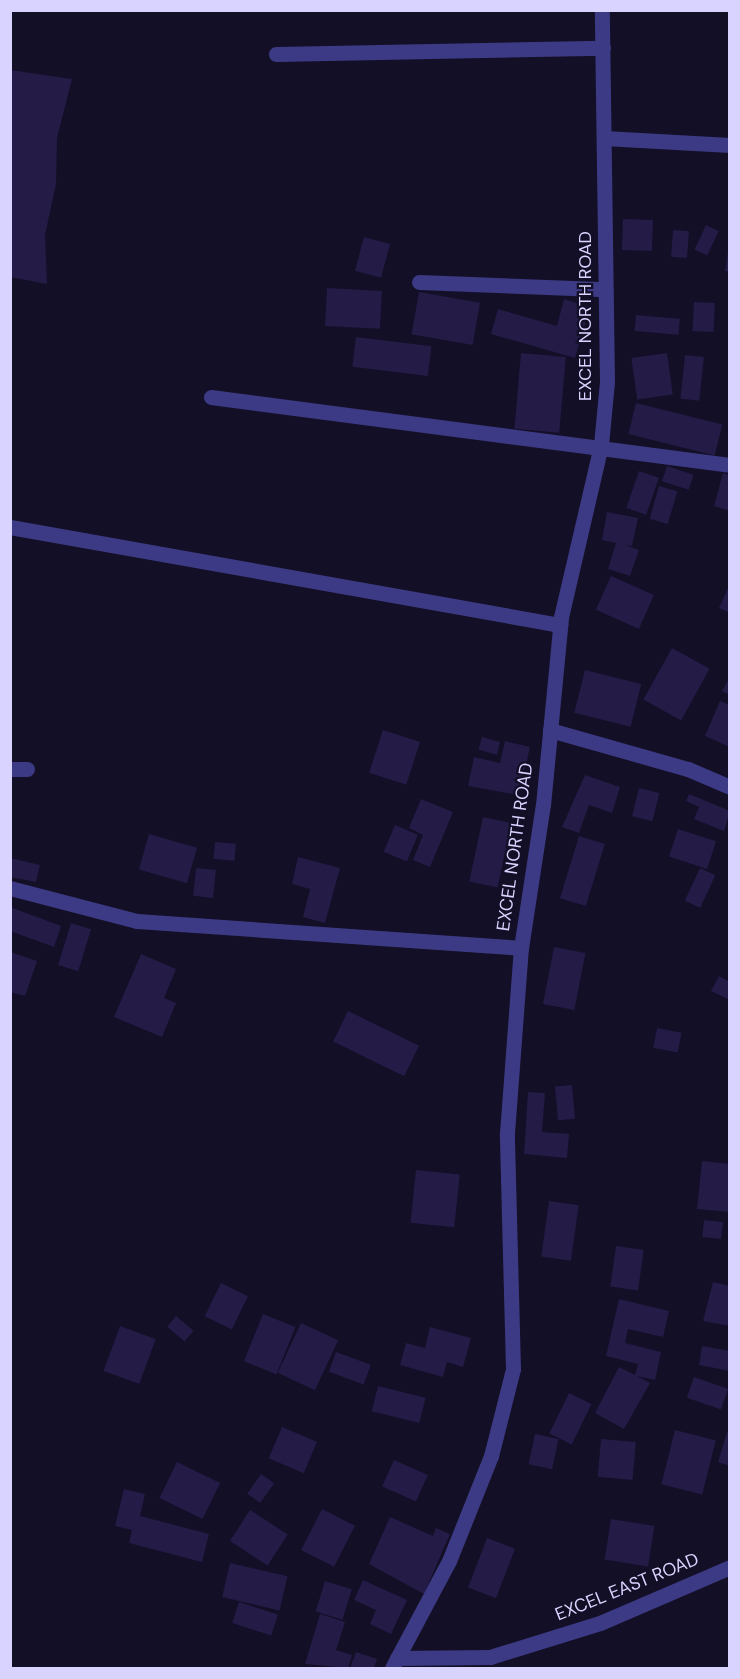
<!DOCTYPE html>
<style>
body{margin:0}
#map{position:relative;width:740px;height:1679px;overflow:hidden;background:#130f26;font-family:"DM Sans",sans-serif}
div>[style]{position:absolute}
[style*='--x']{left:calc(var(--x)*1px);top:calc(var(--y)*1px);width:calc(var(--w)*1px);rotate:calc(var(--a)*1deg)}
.building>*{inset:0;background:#241b47;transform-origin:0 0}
.minor>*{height:15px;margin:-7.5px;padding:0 7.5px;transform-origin:7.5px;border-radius:7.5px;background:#3d3a85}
span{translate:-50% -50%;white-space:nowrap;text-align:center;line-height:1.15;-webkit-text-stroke:4.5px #130f26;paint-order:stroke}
.street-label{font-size:18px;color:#d9d4ff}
.frame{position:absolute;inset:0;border:12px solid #d9d4ff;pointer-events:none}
</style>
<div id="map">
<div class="building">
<div style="clip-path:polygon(10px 70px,72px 79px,57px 138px,56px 184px,45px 235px,47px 284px,10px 277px)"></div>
<div style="left:623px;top:219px;width:30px;height:31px;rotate:2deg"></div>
<div style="left:706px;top:225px;width:14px;height:27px;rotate:25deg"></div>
<div style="left:673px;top:230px;width:16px;height:27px;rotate:4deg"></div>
<div style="left:364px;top:237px;width:27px;height:35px;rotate:15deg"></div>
<div style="clip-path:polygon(728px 252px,730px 252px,730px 272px,725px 271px)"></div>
<div style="left:327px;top:288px;width:55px;height:38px;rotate:3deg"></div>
<div style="left:419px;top:292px;width:62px;height:43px;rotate:10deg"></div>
<div style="clip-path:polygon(564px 299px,590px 307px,575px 358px,491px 334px,498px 309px,557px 326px)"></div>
<div style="left:694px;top:302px;width:21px;height:29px;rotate:3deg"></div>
<div style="left:636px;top:315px;width:44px;height:16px;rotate:5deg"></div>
<div style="left:356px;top:337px;width:76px;height:30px;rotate:7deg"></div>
<div style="left:521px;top:353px;width:45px;height:76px;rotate:5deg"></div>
<div style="left:667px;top:353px;width:42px;height:36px;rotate:82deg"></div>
<div style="left:685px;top:355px;width:19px;height:44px;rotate:6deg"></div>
<div style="left:636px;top:403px;width:89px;height:32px;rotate:14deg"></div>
<div style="left:667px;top:466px;width:28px;height:16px;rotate:18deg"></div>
<div style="left:639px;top:471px;width:21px;height:39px;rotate:19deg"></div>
<div style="clip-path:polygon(723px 473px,730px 475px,730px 511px,714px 506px)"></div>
<div style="left:659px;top:486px;width:19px;height:34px;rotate:16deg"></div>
<div style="clip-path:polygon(607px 512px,638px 518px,632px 546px,625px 545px,639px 550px,630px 576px,608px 569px,616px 543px,602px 540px)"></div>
<div style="left:611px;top:576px;width:47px;height:37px;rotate:24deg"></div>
<div style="clip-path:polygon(730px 584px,730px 613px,719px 608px)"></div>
<div style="left:672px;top:648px;width:43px;height:59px;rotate:29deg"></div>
<div style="left:585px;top:670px;width:58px;height:44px;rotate:14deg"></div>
<div style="clip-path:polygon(730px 677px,730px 695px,722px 691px)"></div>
<div style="clip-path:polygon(720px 701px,730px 705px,730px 747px,705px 736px)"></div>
<div style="left:383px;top:730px;width:39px;height:45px;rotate:18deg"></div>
<div style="left:482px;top:737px;width:19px;height:13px;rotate:16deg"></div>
<div style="clip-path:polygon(505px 741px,530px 747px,519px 795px,468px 786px,474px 757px,500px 763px)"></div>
<div style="clip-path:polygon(585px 775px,620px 787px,612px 813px,589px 805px,579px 833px,562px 827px)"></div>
<div style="left:639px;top:788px;width:21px;height:29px;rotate:14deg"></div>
<div style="clip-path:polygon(689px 794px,730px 811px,724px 831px,694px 819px,699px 807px,686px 801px)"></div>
<div style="clip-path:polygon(421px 799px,453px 812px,430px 867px,413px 860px,423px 835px,409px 828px)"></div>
<div style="left:483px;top:817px;width:29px;height:66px;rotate:12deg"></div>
<div style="left:395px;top:825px;width:25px;height:29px;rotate:23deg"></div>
<div style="left:678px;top:829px;width:40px;height:29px;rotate:18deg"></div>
<div style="left:149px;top:834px;width:50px;height:37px;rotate:16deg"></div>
<div style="left:579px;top:836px;width:27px;height:65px;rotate:17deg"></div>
<div style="left:215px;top:842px;width:21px;height:17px;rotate:5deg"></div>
<div style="clip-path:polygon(298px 857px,340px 868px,325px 923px,303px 917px,310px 889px,292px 884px)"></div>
<div style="clip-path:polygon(10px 858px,40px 865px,36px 882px,10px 877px)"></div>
<div style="left:196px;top:868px;width:20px;height:28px;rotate:6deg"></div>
<div style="left:700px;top:868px;width:17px;height:36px;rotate:25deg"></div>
<div style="clip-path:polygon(10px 907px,61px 926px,54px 947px,10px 931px)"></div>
<div style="left:71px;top:923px;width:21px;height:44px;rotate:17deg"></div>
<div style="left:554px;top:947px;width:32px;height:58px;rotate:11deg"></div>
<div style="clip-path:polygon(10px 952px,37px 961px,25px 996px,10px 992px)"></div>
<div style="clip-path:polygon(141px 954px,176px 969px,164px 998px,176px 1003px,162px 1037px,114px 1017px)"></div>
<div style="clip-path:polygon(719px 976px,730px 982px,730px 1000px,711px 991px)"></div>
<div style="left:348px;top:1011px;width:79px;height:34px;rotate:26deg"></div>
<div style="left:657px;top:1028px;width:25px;height:20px;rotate:11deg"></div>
<div style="left:572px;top:1085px;width:34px;height:17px;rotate:85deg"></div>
<div style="clip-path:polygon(528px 1092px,545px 1093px,542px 1132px,569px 1134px,567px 1158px,524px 1154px)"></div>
<div style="clip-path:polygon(702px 1161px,730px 1164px,730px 1212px,697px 1209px)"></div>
<div style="left:416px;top:1170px;width:44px;height:53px;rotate:6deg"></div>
<div style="left:549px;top:1201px;width:30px;height:56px;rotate:8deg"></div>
<div style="left:704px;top:1220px;width:19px;height:17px;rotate:6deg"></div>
<div style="left:616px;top:1246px;width:28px;height:41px;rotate:8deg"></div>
<div style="clip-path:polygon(713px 1282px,730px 1286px,730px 1326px,703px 1321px)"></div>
<div style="left:221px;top:1283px;width:30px;height:37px;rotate:26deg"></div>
<div style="clip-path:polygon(619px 1299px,669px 1311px,663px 1337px,628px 1329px,625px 1343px,661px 1352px,655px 1380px,637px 1376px,650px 1383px,624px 1429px,595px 1413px,619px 1367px,635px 1375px,638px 1364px,606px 1356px)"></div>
<div style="left:263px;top:1314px;width:35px;height:51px;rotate:22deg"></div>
<div style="left:176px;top:1316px;width:23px;height:14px;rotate:40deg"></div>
<div style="left:301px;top:1323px;width:41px;height:55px;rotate:25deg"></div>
<div style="left:120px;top:1326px;width:38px;height:48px;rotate:20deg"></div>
<div style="clip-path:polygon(430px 1327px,471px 1338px,463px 1367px,447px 1362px,443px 1377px,400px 1365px,406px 1343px,425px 1348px)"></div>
<div style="clip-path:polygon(702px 1346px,730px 1351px,730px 1371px,699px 1365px)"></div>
<div style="left:336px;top:1352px;width:37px;height:21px;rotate:20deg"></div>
<div style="left:694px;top:1377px;width:36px;height:22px;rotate:19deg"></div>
<div style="left:378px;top:1386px;width:49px;height:26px;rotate:14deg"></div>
<div style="left:569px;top:1393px;width:25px;height:45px;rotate:26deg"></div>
<div style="left:282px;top:1427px;width:38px;height:34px;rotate:23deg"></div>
<div style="left:675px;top:1430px;width:42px;height:56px;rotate:14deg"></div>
<div style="clip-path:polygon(727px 1432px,730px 1433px,730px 1466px,718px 1462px)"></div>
<div style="left:535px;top:1434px;width:24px;height:31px;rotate:12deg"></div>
<div style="left:601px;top:1439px;width:35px;height:38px;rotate:5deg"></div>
<div style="left:394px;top:1460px;width:37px;height:29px;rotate:24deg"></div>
<div style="left:177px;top:1462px;width:48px;height:40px;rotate:26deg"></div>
<div style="left:261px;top:1474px;width:16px;height:24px;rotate:35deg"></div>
<div style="clip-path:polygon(124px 1489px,145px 1494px,140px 1516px,209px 1534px,202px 1562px,129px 1543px,132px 1530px,115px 1526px)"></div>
<div style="left:322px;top:1509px;width:37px;height:46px;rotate:27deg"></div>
<div style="left:250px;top:1510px;width:45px;height:37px;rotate:33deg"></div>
<div style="clip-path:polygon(390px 1517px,433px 1536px,436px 1528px,450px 1534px,424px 1594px,369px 1564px)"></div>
<div style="left:611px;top:1519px;width:44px;height:41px;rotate:9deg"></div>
<div style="left:487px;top:1538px;width:30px;height:53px;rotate:21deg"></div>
<div style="left:230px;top:1563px;width:59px;height:35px;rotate:13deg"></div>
<div style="clip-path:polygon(363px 1580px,407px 1600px,391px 1634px,370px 1624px,376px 1610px,354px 1600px)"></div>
<div style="left:325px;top:1581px;width:28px;height:32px;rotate:17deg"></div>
<div style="left:239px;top:1602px;width:41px;height:22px;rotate:18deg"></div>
<div style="clip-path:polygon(320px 1614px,345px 1622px,336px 1650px,352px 1655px,348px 1668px,305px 1664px)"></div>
<div style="clip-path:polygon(356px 1652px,377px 1659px,374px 1668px,350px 1668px)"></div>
</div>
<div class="minor">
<div style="--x:276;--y:54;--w:327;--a:-1.1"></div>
<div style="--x:604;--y:138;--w:126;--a:3.2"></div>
<div style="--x:419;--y:282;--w:186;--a:2.2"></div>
<div style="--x:211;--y:397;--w:523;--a:7.46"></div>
<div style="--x:10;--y:527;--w:559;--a:10.1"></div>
<div style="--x:550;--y:730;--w:143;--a:15.8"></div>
<div style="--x:688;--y:769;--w:46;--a:23.2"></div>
<div style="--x:10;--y:769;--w:17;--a:0"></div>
<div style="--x:10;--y:888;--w:131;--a:14.6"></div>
<div style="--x:137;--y:921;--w:385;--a:4"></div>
<div style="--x:397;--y:1658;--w:93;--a:-0.6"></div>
<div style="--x:490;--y:1657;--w:115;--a:-17.2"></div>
<div style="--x:600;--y:1623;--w:142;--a:-23.3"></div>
<div style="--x:392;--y:1668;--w:121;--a:-62"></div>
<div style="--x:449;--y:1561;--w:113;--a:-68.2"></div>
<div style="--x:491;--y:1456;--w:90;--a:-75.8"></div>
<div style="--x:513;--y:1369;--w:236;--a:-91.5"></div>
<div style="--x:507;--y:1133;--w:186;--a:-85.7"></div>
<div style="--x:521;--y:948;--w:145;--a:-81.3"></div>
<div style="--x:543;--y:805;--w:189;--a:-84.5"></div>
<div style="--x:561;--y:617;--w:177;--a:-76.9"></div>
<div style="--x:601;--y:445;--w:63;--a:-84.6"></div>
<div style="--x:607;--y:382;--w:372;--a:-90.8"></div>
</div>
<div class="street-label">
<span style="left:585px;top:316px;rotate:-90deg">EXCEL NORTH ROAD</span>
<span style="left:515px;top:847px;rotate:-82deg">EXCEL NORTH ROAD</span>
<span style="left:627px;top:1587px;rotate:-22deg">EXCEL EAST ROAD</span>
</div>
<div class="frame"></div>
</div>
